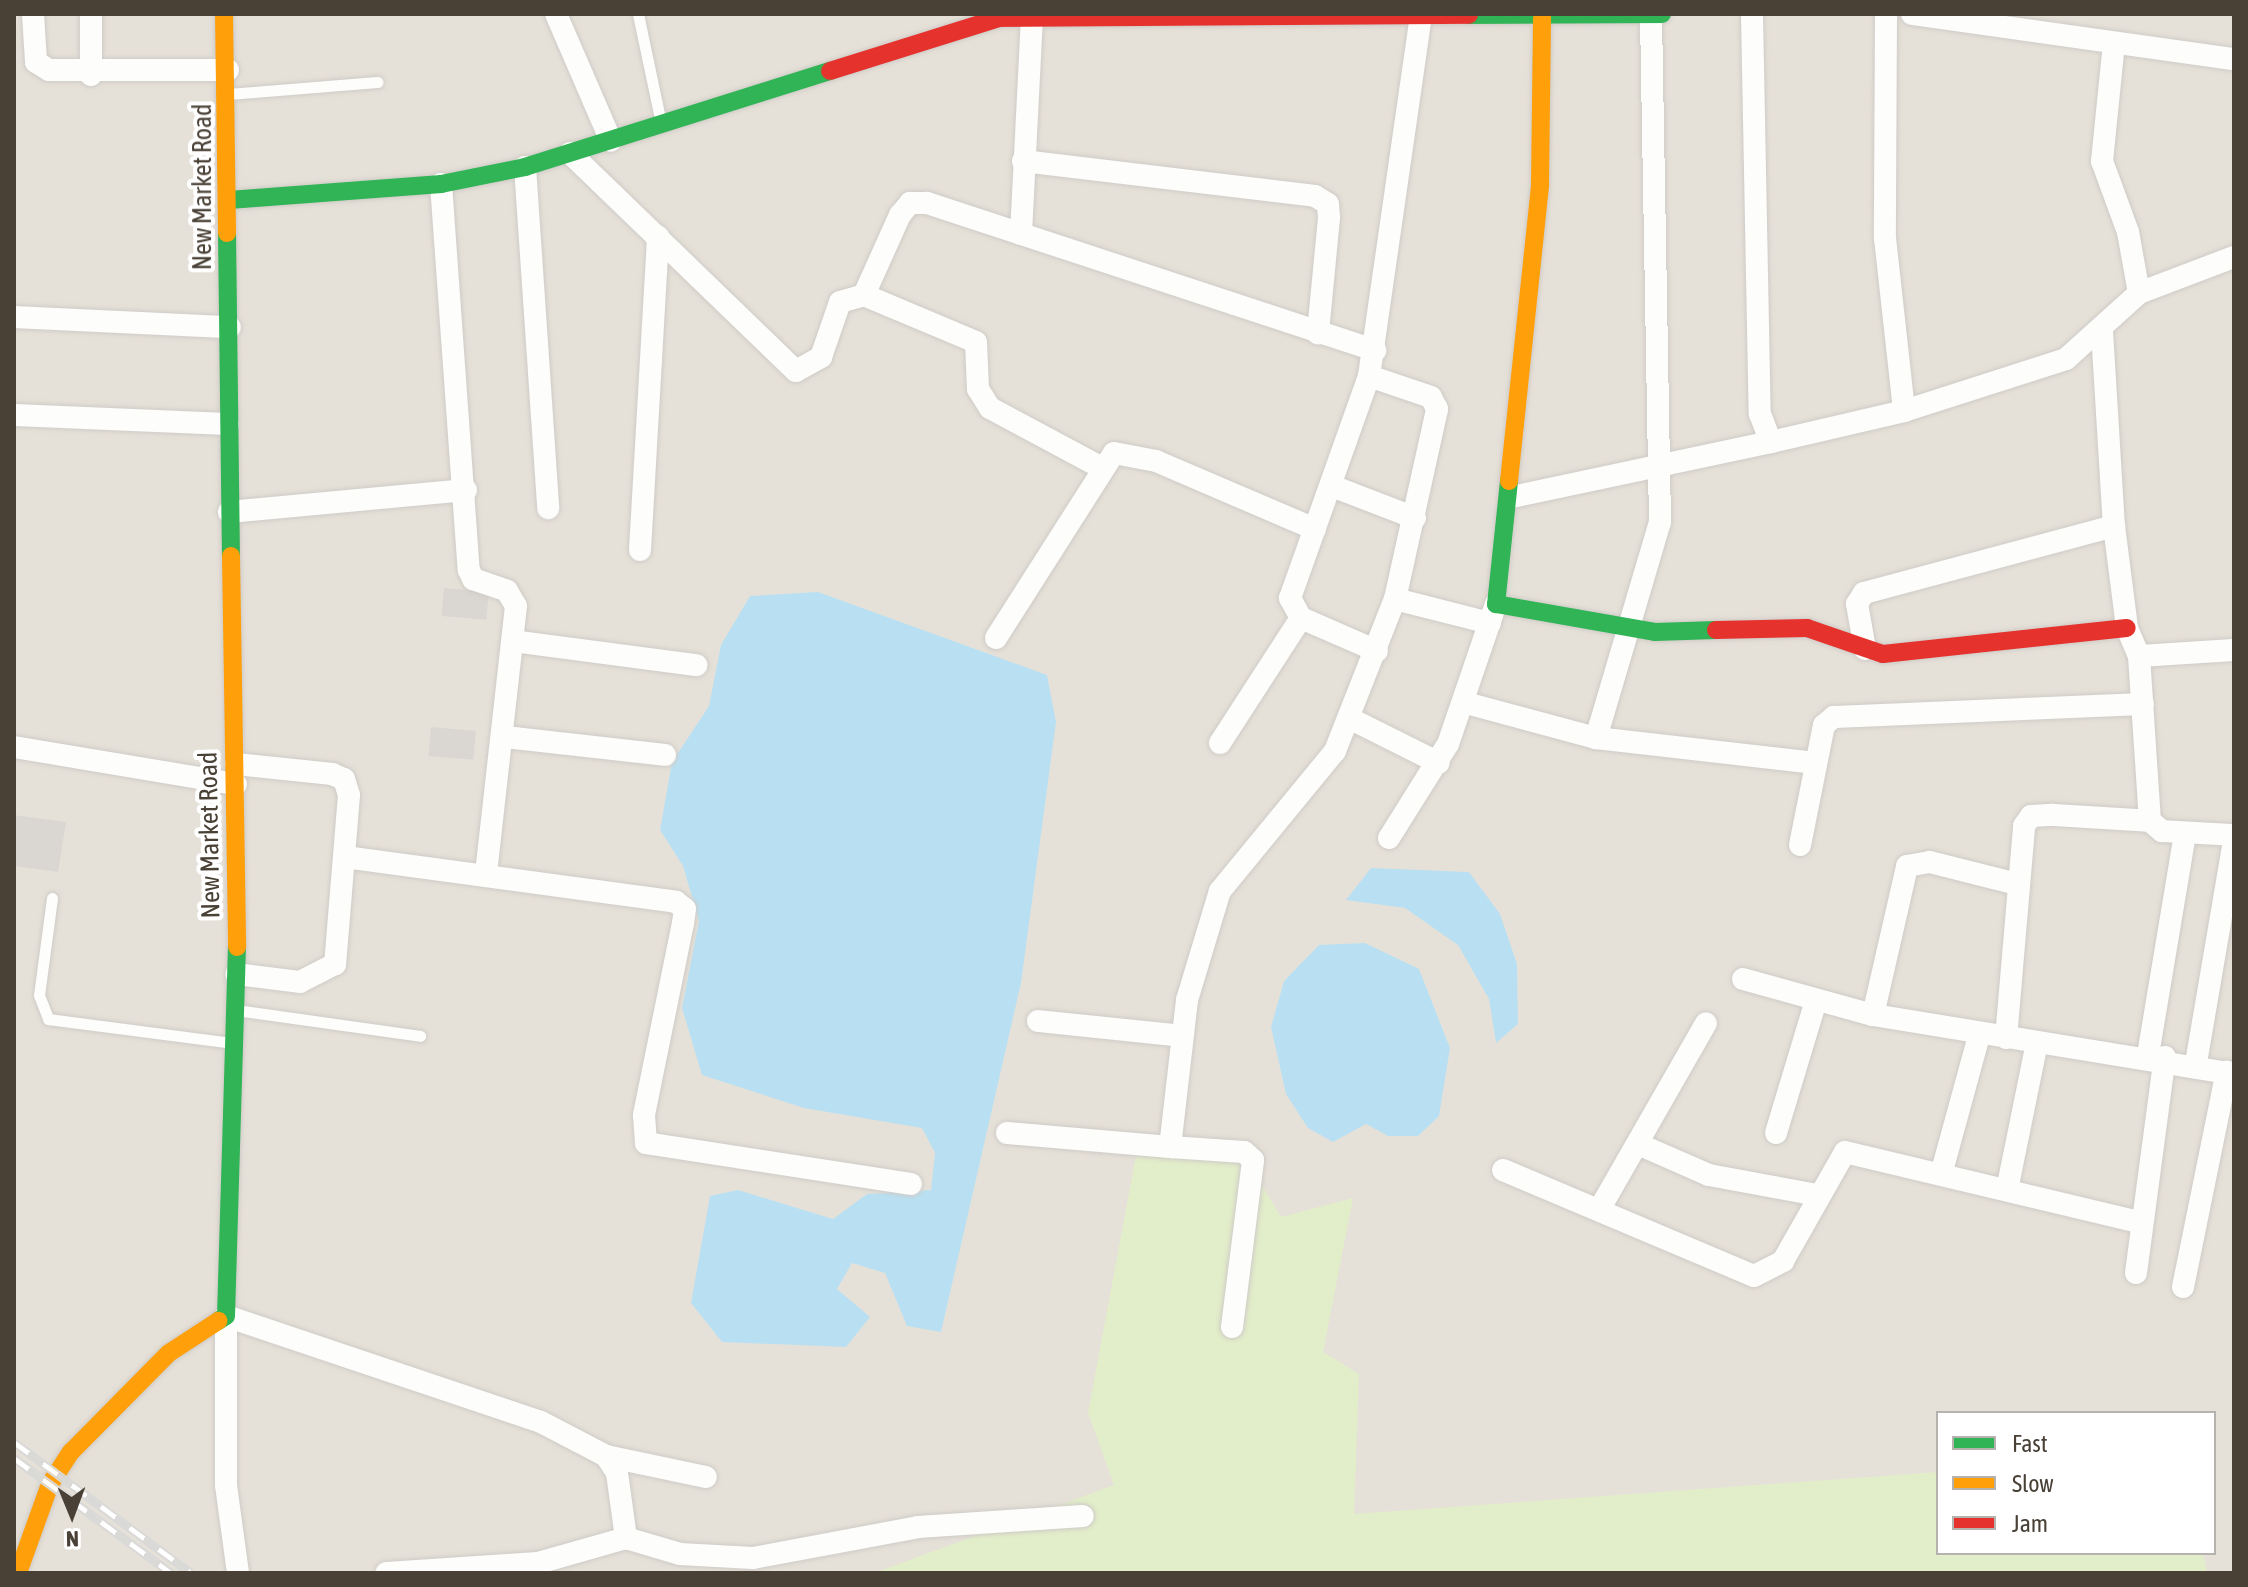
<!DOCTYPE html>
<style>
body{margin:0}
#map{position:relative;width:2248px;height:1587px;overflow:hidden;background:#f2efeb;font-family:"Asap Condensed",sans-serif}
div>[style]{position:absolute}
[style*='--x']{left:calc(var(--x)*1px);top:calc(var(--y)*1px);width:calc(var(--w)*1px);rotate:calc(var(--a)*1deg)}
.residential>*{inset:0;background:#e6e1d8}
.green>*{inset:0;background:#e2edc9}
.water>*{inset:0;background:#b9e0f2}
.building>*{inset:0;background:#dad6d2;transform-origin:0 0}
.roads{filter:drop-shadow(0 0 2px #cfcbc7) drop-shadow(0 0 2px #cfcbc7)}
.lane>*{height:11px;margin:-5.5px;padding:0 5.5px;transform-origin:5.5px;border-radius:5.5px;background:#fdfdfc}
.street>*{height:22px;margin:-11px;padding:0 11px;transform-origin:11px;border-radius:11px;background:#fdfdfc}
.fast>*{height:18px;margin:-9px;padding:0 9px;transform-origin:9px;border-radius:9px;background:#30b455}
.slow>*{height:18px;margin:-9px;padding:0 9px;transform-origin:9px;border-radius:9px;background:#ff9f0a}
.jam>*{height:18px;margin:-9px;padding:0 9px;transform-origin:9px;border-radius:9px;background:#e5322d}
.rail>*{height:9px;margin-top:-4.5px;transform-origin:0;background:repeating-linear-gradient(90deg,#fff 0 18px,#d9d9d8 0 36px);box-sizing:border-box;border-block:2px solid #d9d9d8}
span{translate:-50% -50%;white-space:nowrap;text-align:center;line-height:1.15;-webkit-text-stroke:8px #fff;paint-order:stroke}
.street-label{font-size:26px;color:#494036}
.frame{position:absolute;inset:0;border:16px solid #494036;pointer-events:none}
.legend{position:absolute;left:1936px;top:1411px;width:280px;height:144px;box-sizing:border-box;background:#fff;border:2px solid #b6b3af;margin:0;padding:10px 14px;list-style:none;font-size:24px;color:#494036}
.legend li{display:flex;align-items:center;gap:16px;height:40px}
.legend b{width:40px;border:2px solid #b6b3af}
.north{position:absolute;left:32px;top:1475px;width:80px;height:80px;-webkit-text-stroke:6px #fff;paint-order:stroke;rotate:179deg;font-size:22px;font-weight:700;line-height:32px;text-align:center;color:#494036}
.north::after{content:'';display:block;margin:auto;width:28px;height:36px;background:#494036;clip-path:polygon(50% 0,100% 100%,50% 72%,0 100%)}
</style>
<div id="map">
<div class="residential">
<div style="clip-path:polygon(evenodd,14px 14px,2234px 14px,2234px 1573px,14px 1573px,14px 14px,1938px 1413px,2214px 1413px,2214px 1553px,1938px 1553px,1938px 1413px)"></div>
</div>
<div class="green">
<div style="clip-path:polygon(1137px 1150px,1248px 1162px,1281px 1217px,1353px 1198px,1323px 1352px,1359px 1374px,1354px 1514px,1938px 1472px,1938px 1553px,2203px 1553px,2207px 1573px,874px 1573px,1114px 1485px,1088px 1413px)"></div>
</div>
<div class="water">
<div style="clip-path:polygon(818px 592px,1047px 675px,1056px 722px,1021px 983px,941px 1332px,907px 1326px,885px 1273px,852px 1263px,837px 1289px,870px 1317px,846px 1347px,722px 1342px,691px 1303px,710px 1196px,738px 1190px,833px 1219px,867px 1194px,931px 1190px,935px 1153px,922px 1128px,804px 1108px,702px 1075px,682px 1008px,699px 921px,683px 866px,660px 830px,672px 762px,709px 706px,721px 645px,750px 596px)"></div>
<div style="clip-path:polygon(1371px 868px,1469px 872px,1500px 914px,1517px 964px,1518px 1024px,1496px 1043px,1489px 999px,1458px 945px,1405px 908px,1346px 900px)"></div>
<div style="clip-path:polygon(1365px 943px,1419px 969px,1450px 1048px,1439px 1116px,1418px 1136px,1388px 1136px,1366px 1124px,1333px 1142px,1308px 1128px,1286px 1094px,1271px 1027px,1284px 981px,1319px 945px)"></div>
</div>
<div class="building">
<div style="left:444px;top:588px;width:45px;height:28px;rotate:5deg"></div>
<div style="left:431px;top:727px;width:45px;height:29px;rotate:5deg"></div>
<div style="clip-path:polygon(14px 815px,66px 822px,58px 872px,14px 866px)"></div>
</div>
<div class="roads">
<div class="lane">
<div style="--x:638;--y:14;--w:111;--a:78.1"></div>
<div style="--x:228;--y:94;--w:150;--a:-4.6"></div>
<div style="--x:52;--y:898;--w:98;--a:97.6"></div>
<div style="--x:39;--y:995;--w:26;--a:69"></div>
<div style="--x:48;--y:1019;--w:187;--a:7.4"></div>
<div style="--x:236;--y:1010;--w:186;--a:8"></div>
</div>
<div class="street">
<div style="--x:33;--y:14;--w:48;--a:86.4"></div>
<div style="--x:36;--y:62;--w:15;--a:32"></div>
<div style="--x:49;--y:70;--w:179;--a:0"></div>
<div style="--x:556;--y:14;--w:138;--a:66.6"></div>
<div style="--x:1752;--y:14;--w:400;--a:88.9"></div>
<div style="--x:1760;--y:414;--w:30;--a:69"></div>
<div style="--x:1771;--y:442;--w:137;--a:-13.1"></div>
<div style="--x:1904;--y:411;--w:170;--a:-17.8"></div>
<div style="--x:2066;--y:359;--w:98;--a:-42.1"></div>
<div style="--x:2139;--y:293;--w:102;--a:-20.8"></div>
<div style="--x:1886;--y:14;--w:224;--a:90.3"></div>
<div style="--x:1885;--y:238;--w:174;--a:83.7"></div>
<div style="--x:1912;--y:14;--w:325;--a:8"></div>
<div style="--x:2114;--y:43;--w:119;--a:95.8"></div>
<div style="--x:2102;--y:161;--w:76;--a:69.9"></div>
<div style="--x:2128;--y:232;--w:62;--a:79.8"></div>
<div style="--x:91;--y:75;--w:61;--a:-90"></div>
<div style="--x:570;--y:153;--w:314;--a:44"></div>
<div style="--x:796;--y:371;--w:29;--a:-29"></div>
<div style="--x:821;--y:357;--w:58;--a:-70.9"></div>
<div style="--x:840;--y:302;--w:25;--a:-16"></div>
<div style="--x:864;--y:295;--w:121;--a:22.8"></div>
<div style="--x:976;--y:342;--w:47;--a:87.6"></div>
<div style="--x:978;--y:389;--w:22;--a:58"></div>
<div style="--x:990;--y:408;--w:125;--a:28.2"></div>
<div style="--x:1023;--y:161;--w:294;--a:6.8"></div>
<div style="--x:1315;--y:196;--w:15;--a:32"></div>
<div style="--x:1328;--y:204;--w:14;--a:86"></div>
<div style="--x:1329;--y:218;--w:116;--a:95.5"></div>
<div style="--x:525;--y:167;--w:342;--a:86.1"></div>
<div style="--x:441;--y:184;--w:387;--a:85.9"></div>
<div style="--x:469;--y:570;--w:10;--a:66"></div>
<div style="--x:473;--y:579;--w:36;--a:19"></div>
<div style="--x:507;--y:591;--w:17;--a:59"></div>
<div style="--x:516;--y:606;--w:270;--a:96.4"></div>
<div style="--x:1021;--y:234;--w:218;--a:-87.1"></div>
<div style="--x:864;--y:295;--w:88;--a:-65.8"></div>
<div style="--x:900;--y:215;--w:16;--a:-50"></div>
<div style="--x:910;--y:203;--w:17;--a:0"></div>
<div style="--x:927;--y:203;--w:472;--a:18.2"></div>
<div style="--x:14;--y:317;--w:216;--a:2.7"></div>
<div style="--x:2102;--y:331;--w:195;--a:86.5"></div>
<div style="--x:2114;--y:526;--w:103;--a:82.7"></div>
<div style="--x:2127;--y:628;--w:30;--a:67"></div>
<div style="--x:2139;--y:656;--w:165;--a:86.2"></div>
<div style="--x:2150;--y:821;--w:16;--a:40"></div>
<div style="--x:2162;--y:831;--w:72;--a:3.2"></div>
<div style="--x:14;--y:415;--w:214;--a:2.4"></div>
<div style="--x:1332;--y:486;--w:89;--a:21.1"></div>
<div style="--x:1512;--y:497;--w:265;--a:-12"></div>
<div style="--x:229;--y:512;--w:238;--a:-5.3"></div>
<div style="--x:640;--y:550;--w:314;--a:-86.7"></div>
<div style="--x:1395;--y:599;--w:98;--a:14.2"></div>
<div style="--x:996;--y:638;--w:219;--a:-57.5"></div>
<div style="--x:1114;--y:453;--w:43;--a:10.8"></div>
<div style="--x:1156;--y:461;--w:173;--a:23.2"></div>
<div style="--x:513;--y:641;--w:185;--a:7.5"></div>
<div style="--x:1865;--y:649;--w:46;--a:-100.1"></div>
<div style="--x:1857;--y:604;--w:13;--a:-58"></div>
<div style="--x:1864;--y:593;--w:259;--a:-15"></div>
<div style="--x:1377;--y:651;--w:83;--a:-156.5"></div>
<div style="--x:1301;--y:618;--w:23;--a:-119"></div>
<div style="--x:1290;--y:598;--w:236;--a:-70.4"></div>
<div style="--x:1369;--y:376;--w:364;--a:-81.8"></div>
<div style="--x:2139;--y:656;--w:95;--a:-3.6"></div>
<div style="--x:1466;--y:703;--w:135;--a:15.1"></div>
<div style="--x:1596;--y:738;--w:221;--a:6.5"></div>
<div style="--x:1351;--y:719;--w:98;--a:26.6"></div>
<div style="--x:505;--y:737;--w:161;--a:6.4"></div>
<div style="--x:1596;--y:738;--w:225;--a:-73.5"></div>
<div style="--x:1660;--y:522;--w:507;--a:-91.02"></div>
<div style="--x:1220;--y:743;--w:149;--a:-57.1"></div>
<div style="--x:14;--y:747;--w:225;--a:9.5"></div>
<div style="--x:236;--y:764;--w:97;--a:5.9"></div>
<div style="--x:332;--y:774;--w:13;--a:23"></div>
<div style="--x:344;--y:779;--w:17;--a:73"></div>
<div style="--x:349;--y:795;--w:170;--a:94.7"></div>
<div style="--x:335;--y:964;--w:39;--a:153"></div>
<div style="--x:300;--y:982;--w:64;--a:-172.8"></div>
<div style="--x:1389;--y:838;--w:111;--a:-57.9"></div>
<div style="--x:1448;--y:744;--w:148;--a:-71.1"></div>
<div style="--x:1800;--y:845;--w:122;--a:-78.7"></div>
<div style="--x:1824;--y:725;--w:13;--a:-39"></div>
<div style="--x:1834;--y:717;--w:309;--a:-2.4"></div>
<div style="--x:345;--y:857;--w:334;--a:7.7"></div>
<div style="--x:676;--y:902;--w:11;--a:38"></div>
<div style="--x:685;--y:909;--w:14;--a:98"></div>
<div style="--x:683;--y:923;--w:196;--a:101.5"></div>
<div style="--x:644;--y:1115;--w:28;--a:86"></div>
<div style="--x:646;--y:1143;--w:268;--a:8.8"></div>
<div style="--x:1743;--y:979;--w:135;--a:15.5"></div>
<div style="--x:1873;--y:1015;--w:366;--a:9.3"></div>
<div style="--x:1873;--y:1015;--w:153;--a:-77.1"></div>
<div style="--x:1907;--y:866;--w:23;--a:-10"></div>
<div style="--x:1930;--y:862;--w:90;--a:14.2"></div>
<div style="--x:1038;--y:1021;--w:145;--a:5.9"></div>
<div style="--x:2006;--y:1038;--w:213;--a:-85.1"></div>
<div style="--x:2024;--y:826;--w:12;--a:-55"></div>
<div style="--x:2031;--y:816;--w:22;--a:-3"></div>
<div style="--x:2053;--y:815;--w:97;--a:3.5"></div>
<div style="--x:2148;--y:1055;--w:224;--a:-80.5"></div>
<div style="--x:2196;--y:1063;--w:225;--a:-80.3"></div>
<div style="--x:1007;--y:1133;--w:164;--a:4.9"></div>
<div style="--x:1776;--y:1133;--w:135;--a:-73.2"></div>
<div style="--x:1638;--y:1144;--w:77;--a:23.6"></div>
<div style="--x:1709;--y:1175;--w:110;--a:10.5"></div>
<div style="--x:1503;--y:1170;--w:272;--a:22.9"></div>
<div style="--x:1754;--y:1276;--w:33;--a:-27"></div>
<div style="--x:1783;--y:1261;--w:125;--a:-60.4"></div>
<div style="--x:1845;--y:1152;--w:305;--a:13.4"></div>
<div style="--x:1942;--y:1171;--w:140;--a:-74.7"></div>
<div style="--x:2007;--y:1190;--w:150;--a:-78.5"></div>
<div style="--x:1599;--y:1210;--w:215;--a:-60.2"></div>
<div style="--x:2136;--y:1273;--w:218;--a:-82.4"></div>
<div style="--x:2183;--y:1287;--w:220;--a:-78.5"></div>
<div style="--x:1232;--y:1327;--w:168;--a:-82.8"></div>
<div style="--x:1253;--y:1160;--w:12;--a:-138"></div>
<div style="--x:1244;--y:1152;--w:74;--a:-176.1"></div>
<div style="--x:1170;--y:1147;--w:148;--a:-83.4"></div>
<div style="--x:1187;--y:1000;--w:114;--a:-73.2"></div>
<div style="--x:1220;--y:891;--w:181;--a:-50.6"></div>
<div style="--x:1335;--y:751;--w:163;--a:-68.5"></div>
<div style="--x:1395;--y:599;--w:195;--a:-77.5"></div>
<div style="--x:1437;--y:409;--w:13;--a:-117"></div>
<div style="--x:1431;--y:397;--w:65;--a:-161.3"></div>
<div style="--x:606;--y:1456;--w:102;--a:11.9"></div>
<div style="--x:626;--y:1538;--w:56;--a:16.5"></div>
<div style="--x:680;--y:1554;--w:73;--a:3.1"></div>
<div style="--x:753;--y:1558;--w:168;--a:-10.6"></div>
<div style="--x:918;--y:1527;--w:165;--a:-3.8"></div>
<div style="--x:238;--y:1573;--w:89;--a:-97.8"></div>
<div style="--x:226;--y:1485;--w:169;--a:-90"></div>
<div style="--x:226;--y:1316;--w:332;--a:18.6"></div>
<div style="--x:541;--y:1422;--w:73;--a:27.6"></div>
<div style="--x:606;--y:1456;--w:20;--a:57"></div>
<div style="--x:617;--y:1473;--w:66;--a:82.1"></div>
<div style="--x:626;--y:1538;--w:91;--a:164.1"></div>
<div style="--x:538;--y:1563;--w:152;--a:176.2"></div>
</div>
<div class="fast">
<div style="--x:1469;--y:15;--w:193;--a:-0.3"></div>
<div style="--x:229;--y:200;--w:213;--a:-4.3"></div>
<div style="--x:441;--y:184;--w:86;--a:-11.4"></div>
<div style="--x:525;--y:167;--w:320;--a:-17.5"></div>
<div style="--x:227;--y:233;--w:323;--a:89.3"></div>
<div style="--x:1509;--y:481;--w:124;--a:96"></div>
<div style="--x:1496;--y:604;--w:161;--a:10"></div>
<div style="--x:1655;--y:632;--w:61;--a:-1.9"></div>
<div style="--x:218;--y:1321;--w:9;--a:-32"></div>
<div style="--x:226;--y:1316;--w:369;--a:-88.3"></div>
</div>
<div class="slow">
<div style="--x:224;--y:14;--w:219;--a:89.2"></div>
<div style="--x:1509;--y:481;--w:299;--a:-84"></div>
<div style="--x:1540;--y:184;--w:166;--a:-89.3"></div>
<div style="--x:231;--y:556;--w:391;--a:89.1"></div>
<div style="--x:18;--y:1573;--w:95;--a:-70.2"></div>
<div style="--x:50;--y:1484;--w:38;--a:-57"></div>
<div style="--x:71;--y:1452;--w:139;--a:-45.3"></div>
<div style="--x:169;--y:1353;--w:59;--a:-33.1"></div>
</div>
<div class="jam">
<div style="--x:830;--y:71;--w:177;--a:-17.4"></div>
<div style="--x:999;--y:18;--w:470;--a:-0.4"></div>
<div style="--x:1716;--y:630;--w:91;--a:-1.3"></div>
<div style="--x:1807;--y:628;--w:80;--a:18.9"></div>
<div style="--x:1883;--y:654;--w:245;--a:-6.1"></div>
</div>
</div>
<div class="rail">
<div style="--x:14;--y:1442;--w:220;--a:36.5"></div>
<div style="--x:14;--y:1458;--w:195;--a:36.2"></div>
</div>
<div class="street-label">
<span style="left:203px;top:187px;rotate:-90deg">New Market Road</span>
<span style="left:210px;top:835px;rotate:-91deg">New Market Road</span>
</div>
<div class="frame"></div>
<ul class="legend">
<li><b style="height:10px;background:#30b455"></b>Fast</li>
<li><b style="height:10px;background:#ff9f0a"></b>Slow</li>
<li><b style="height:10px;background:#e5322d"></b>Jam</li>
</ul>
<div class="north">N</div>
</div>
